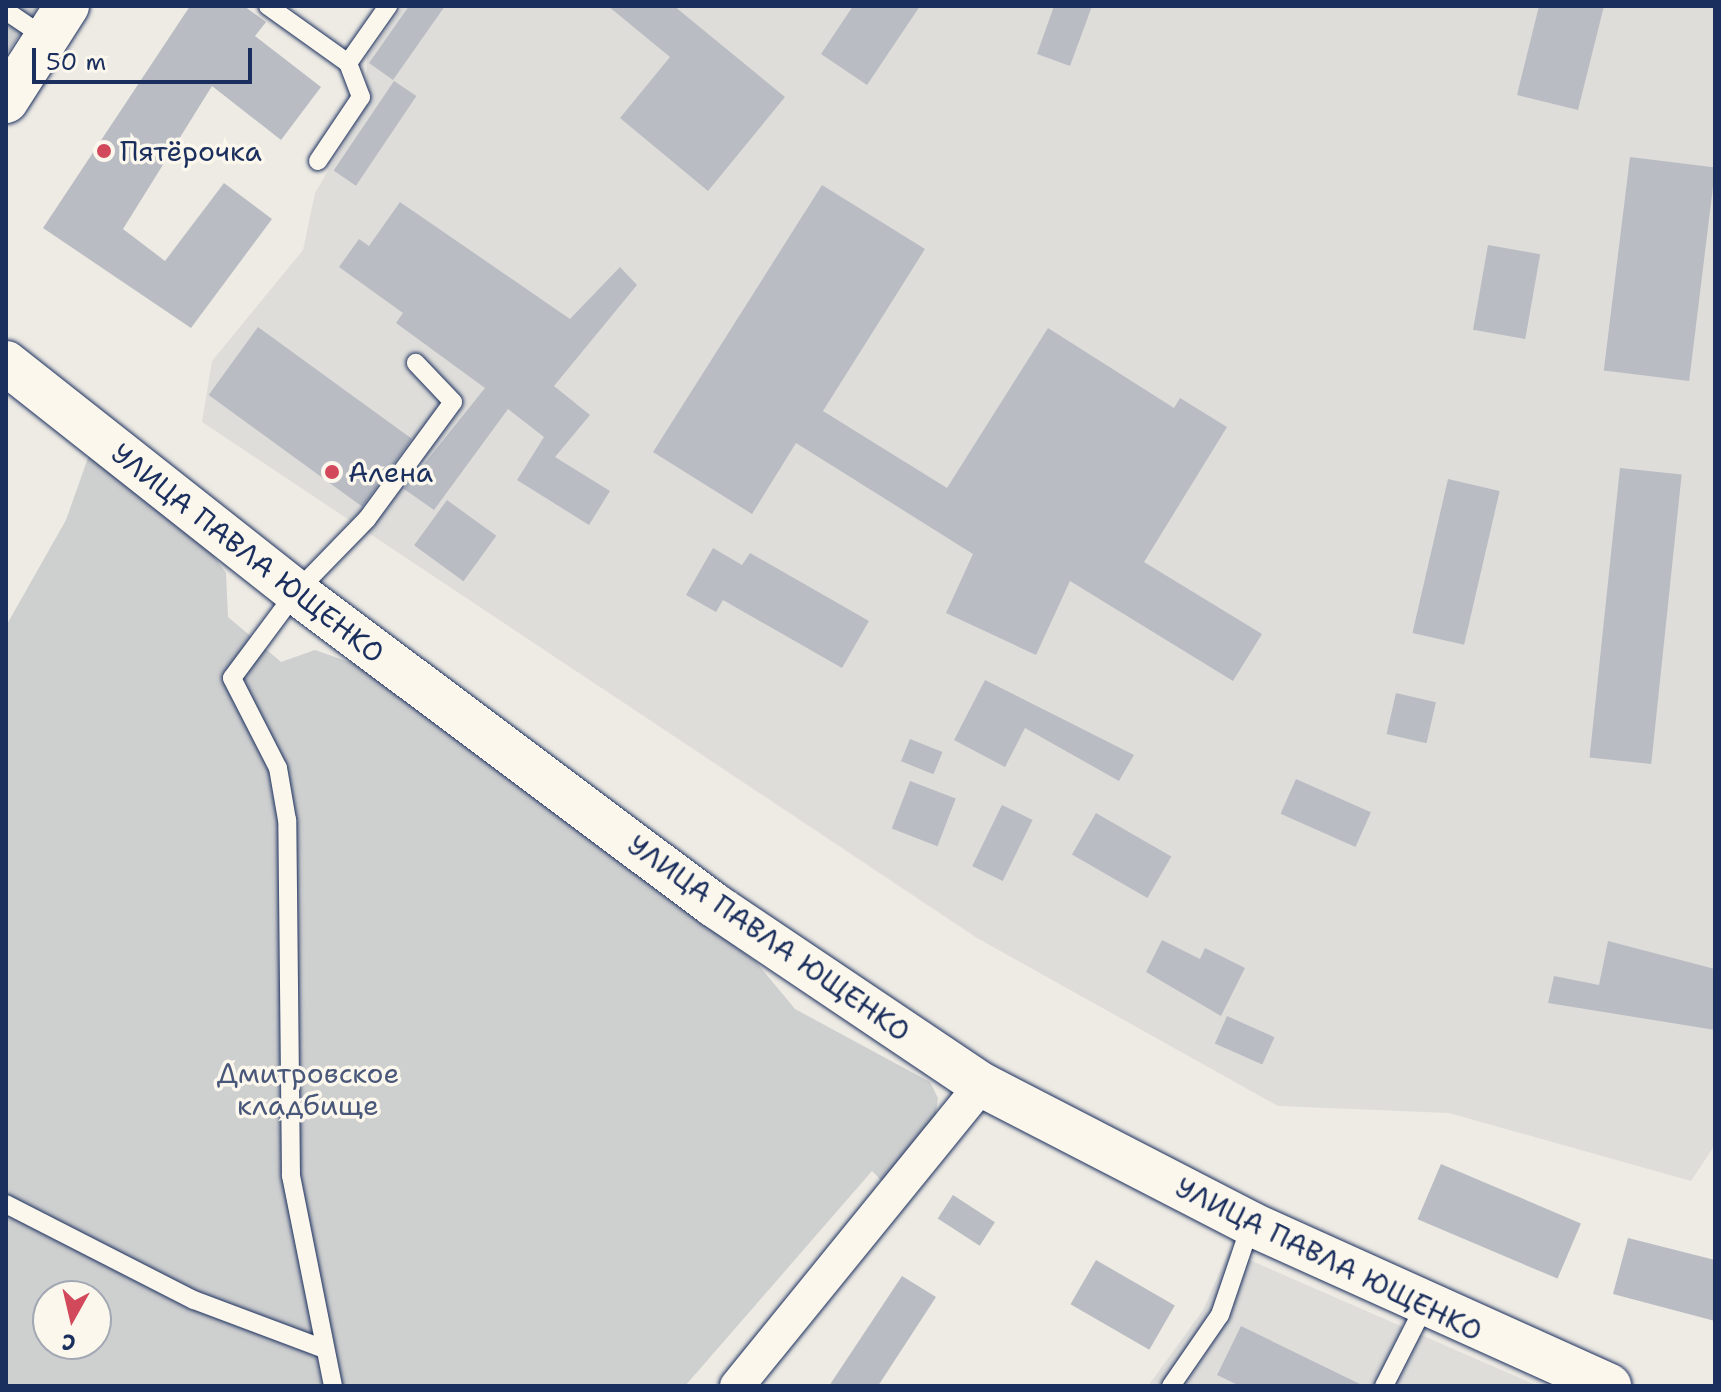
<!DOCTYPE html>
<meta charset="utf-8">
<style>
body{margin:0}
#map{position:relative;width:1721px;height:1392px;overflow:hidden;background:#eeebe4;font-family:"Shantell Sans",sans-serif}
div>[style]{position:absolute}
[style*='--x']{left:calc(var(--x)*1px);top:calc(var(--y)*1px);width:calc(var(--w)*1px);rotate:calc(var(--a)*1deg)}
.built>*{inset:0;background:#deddda}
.green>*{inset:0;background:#cecfcf}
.building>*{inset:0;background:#b9bcc3;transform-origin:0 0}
.roads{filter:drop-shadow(0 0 2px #1b2f5e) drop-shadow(0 0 2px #1b2f5e)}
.lane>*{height:18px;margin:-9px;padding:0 9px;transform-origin:9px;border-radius:9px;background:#fbf7ec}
.street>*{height:34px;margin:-17px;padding:0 17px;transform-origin:17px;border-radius:17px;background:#fbf7ec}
.secondary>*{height:44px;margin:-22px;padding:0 22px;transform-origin:22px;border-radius:22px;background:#fbf7ec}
.dots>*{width:22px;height:22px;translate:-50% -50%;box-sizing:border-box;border:4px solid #fbf7ec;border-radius:50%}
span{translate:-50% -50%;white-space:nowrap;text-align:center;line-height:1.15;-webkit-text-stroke:7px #fbf7ec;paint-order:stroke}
.poi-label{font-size:28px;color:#1b2f5e}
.left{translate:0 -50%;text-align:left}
.street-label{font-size:28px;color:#1b2f5e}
.park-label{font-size:28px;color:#48577a}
.frame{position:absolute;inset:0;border:8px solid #1b2f5e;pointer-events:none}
.north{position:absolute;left:32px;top:1280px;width:80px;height:80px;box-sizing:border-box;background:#fbf7ec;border:2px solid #a1a7b3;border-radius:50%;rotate:188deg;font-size:22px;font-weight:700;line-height:32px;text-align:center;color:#1b2f5e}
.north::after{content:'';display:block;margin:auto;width:28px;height:36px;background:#d1495b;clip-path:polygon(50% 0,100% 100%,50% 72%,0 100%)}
.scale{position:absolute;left:32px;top:48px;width:220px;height:36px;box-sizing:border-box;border:4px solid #1b2f5e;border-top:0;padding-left:10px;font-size:24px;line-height:28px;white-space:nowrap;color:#1b2f5e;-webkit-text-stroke:6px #fbf7ec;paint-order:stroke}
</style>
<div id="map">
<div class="built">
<div style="clip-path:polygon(403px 6px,1715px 6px,1715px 1145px,1691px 1181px,1449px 1113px,1278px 1106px,977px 938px,202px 422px,212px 361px,303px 250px,315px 193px,366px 106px,367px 57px)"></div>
<div style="clip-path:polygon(1229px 1251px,1538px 1386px,1148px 1386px,1203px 1310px)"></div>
</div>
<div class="green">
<div style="clip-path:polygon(6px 6px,39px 6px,6px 55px)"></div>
<div style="clip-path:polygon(evenodd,89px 455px,212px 554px,226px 573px,228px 617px,281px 662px,315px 650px,363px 667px,756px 962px,795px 1009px,930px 1082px,938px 1098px,935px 1120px,887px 1186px,872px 1171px,685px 1386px,6px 1386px,6px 626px,66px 520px,89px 455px,48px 1296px,96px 1296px,96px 1344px,48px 1344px,48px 1296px)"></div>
</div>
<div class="building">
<div style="clip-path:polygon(190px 6px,244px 6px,266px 22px,255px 36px,321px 87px,281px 140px,212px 86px,123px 229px,165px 261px,224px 183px,272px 219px,191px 328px,43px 228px)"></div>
<div style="clip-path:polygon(409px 6px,445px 6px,393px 80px,369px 63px)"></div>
<div style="clip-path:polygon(608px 6px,674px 6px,785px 97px,708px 191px,620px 118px,670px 57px)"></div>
<div style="clip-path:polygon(853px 6px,920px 6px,867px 85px,821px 54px)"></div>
<div style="clip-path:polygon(1054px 6px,1092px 6px,1070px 66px,1037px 54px)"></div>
<div style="clip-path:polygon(1539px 6px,1604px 6px,1578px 110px,1517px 95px)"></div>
<div style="left:394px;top:81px;width:27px;height:108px;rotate:34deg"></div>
<div style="left:1630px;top:157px;width:86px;height:215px;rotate:7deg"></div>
<div style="clip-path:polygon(822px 185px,925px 249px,823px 411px,947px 488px,1048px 328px,1174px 408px,1180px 398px,1227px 427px,1144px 562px,1262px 634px,1233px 681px,1070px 581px,1036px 655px,946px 613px,973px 554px,796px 443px,752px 514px,653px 452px)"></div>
<div style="clip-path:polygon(400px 202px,570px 319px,620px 267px,637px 285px,554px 386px,590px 415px,555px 457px,610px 491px,589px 525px,517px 480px,544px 437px,508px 409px,434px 510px,404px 489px,485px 388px,396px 323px,403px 313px,339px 267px,359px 239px,369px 246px)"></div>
<div style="left:1488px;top:245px;width:53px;height:86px;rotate:10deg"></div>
<div style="left:258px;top:327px;width:190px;height:84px;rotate:36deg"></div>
<div style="left:1620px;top:468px;width:62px;height:291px;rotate:6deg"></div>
<div style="left:1448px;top:479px;width:53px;height:158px;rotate:13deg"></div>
<div style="left:447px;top:500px;width:61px;height:56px;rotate:36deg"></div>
<div style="clip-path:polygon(713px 548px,742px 565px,750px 553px,869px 621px,842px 668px,723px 600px,716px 612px,686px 595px)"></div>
<div style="clip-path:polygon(985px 680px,1134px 755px,1119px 781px,1025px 728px,1005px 767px,954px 740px)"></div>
<div style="left:1396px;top:693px;width:41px;height:42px;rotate:13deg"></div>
<div style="left:910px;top:739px;width:35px;height:24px;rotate:22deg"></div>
<div style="left:1296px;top:779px;width:82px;height:38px;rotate:24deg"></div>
<div style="left:910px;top:781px;width:49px;height:51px;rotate:21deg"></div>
<div style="left:1002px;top:805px;width:34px;height:68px;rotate:26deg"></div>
<div style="left:1096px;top:813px;width:87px;height:48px;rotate:30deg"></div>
<div style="clip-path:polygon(1162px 940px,1200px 959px,1205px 948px,1245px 968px,1221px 1016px,1146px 972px)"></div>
<div style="clip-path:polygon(1608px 941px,1715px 969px,1715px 1030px,1548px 1003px,1554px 976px,1599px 985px)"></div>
<div style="left:1227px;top:1016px;width:52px;height:30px;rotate:24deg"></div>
<div style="left:1441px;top:1164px;width:152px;height:60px;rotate:23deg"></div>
<div style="left:953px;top:1195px;width:50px;height:28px;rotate:33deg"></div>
<div style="clip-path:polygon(1628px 1238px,1715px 1260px,1715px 1321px,1613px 1294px)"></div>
<div style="left:1096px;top:1260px;width:91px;height:51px;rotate:30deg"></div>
<div style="clip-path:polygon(902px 1276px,936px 1297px,878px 1386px,829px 1386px)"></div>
<div style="clip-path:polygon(1241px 1326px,1364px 1386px,1240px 1386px,1217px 1375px)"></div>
</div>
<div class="roads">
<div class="lane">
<div style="--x:268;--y:6;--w:98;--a:35.5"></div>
<div style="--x:348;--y:63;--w:70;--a:-54.9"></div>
<div style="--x:6;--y:11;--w:48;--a:34"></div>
<div style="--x:318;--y:161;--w:77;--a:-56.1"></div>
<div style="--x:361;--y:97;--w:36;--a:-111"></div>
<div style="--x:6;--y:1204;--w:211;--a:27.1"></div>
<div style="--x:194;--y:1300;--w:137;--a:20.6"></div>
<div style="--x:333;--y:1386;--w:214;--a:-101.3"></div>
<div style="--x:291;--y:1176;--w:356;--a:-90.6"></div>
<div style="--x:287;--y:820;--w:53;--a:-99.8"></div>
<div style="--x:278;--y:768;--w:101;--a:-117.1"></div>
<div style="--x:232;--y:678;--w:107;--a:-53.3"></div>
<div style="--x:296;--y:592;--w:102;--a:-45.8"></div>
<div style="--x:367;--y:519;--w:145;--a:-53.7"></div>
<div style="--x:453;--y:402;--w:54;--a:-133.5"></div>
<div style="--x:1171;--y:1386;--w:86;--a:-55.4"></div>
<div style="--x:1220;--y:1315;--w:96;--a:-71.2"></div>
<div style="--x:1384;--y:1386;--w:89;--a:-63.1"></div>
</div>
<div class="street">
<div style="--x:737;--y:1386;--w:388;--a:-50.9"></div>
</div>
<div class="secondary">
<div style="--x:6;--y:101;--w:113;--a:-57.3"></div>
<div style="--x:6;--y:363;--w:370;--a:38.3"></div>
<div style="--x:296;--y:592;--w:522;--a:36.83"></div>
<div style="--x:714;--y:905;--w:323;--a:33.9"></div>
<div style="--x:982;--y:1085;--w:303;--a:27.3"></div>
<div style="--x:1251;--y:1224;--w:393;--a:24.3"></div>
</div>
</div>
<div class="dots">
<div style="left:104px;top:151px;background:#d1495b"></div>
<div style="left:332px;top:472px;background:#d1495b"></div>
</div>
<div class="poi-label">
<span class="left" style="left:120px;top:151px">Пятёрочка</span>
<span class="left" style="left:348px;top:472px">Алена</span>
</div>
<div class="street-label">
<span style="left:248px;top:553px;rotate:38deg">УЛИЦА ПАВЛА ЮЩЕНКО</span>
<span style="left:769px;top:938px;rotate:35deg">УЛИЦА ПАВЛА ЮЩЕНКО</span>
<span style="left:1329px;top:1259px;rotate:26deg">УЛИЦА ПАВЛА ЮЩЕНКО</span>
</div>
<div class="park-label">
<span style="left:308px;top:1089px">Дмитровское<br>кладбище</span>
</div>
<div class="frame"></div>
<div class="north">С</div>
<div class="scale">50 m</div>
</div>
